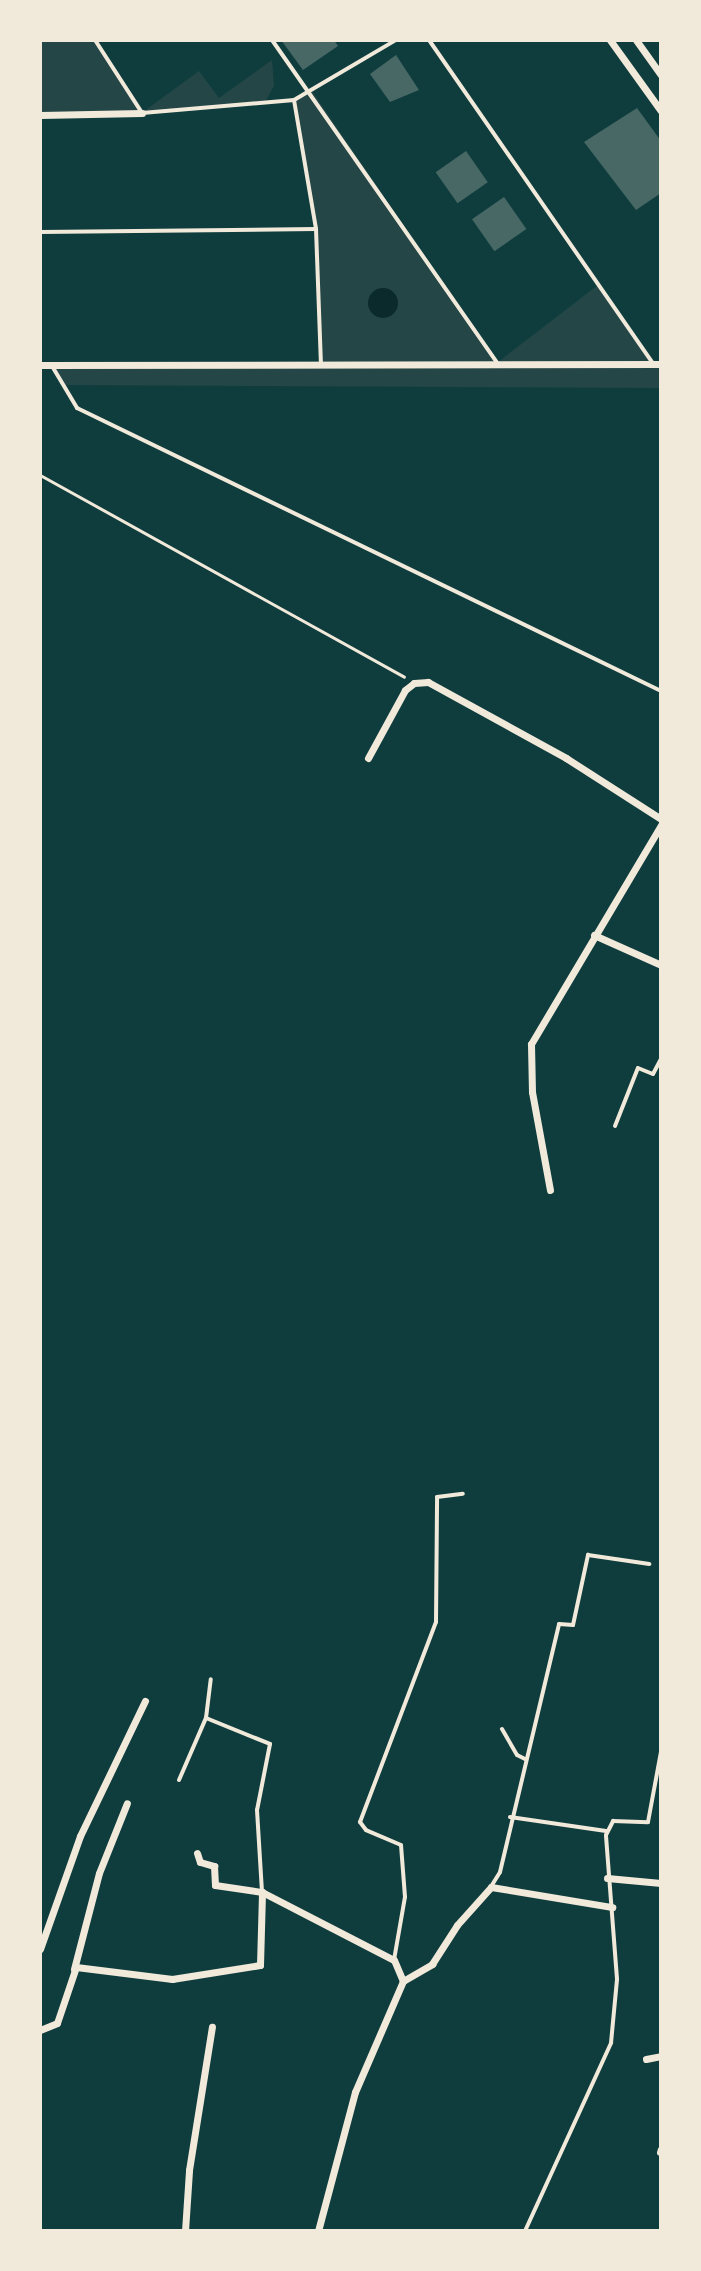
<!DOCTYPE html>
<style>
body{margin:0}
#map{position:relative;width:701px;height:2271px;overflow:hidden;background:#0f3d3e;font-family:"Roboto Condensed",sans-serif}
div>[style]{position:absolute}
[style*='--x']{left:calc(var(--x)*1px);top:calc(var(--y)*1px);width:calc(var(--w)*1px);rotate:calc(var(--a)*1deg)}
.green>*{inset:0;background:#244646}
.water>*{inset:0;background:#0a2a2b}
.round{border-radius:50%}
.building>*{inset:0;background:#486865;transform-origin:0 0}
.path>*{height:3px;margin:-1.5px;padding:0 1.5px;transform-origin:1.5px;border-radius:1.5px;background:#f1e9da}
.service>*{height:4px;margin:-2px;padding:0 2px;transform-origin:2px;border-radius:2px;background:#f1e9da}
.minor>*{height:7px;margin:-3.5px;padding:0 3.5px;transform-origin:3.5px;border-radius:3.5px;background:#f1e9da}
span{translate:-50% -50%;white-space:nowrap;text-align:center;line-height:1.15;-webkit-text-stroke:6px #f1e9da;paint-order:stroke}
.frame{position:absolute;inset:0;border:42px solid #f1e9da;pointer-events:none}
</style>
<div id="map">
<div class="green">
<div style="clip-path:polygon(40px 40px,94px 40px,141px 112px,40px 114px)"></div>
<div style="clip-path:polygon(272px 60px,274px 86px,265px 102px,143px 112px,199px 71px,219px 98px)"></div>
<div style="clip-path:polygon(312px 91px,497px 363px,661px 366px,661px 388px,65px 385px,53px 366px,321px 365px,317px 229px,295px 101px)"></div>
<div style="clip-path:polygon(598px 285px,652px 363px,498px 362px)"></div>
</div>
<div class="water">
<div class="round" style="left:368px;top:288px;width:30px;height:30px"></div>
</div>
<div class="building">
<div style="clip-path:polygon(281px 40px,334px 40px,338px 46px,303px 70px)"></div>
<div style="clip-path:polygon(396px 55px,419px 90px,390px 102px,370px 74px)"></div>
<div style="clip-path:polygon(637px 108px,661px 141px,661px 193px,636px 210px,584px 142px)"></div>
<div style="left:466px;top:151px;width:38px;height:37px;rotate:55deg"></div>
<div style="left:504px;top:197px;width:39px;height:39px;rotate:55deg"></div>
</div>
<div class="path">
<div style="--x:40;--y:475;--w:416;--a:29"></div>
</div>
<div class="service">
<div style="--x:95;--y:40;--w:87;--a:57.2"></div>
<div style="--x:142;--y:113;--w:153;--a:-4.9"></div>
<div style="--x:294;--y:100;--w:118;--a:-30.5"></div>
<div style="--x:272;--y:40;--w:393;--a:55.1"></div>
<div style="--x:429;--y:40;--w:394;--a:55.3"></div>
<div style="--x:294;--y:100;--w:131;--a:80.3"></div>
<div style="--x:316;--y:229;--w:135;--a:87.9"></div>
<div style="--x:40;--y:232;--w:276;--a:-0.6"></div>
<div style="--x:52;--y:366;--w:49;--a:59.2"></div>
<div style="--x:77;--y:408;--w:649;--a:25.85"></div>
<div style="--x:615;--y:1126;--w:62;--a:-68.4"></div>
<div style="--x:638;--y:1068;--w:16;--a:22"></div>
<div style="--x:653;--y:1074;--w:17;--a:-62"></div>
<div style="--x:206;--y:1718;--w:39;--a:-83"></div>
<div style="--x:502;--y:1729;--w:30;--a:60"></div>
<div style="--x:517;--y:1755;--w:9;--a:27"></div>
<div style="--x:179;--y:1780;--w:68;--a:-66.5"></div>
<div style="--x:206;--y:1718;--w:69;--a:22.1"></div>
<div style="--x:270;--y:1744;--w:67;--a:101.1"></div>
<div style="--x:257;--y:1810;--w:81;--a:86.5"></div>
<div style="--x:510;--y:1817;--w:97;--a:8.3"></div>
<div style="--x:492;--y:1885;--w:15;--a:-58"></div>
<div style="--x:500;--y:1872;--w:255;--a:-76.6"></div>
<div style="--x:559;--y:1624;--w:14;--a:4"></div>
<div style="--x:573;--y:1625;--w:72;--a:-77.9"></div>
<div style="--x:588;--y:1555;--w:62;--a:8.4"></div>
<div style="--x:394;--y:1960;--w:64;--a:-80.1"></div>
<div style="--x:405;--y:1897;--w:52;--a:-94.4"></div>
<div style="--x:401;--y:1845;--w:38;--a:-157"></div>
<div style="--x:366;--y:1830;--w:10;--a:-127"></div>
<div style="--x:360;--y:1822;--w:214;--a:-69.2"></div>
<div style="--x:436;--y:1622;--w:125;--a:-89.5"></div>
<div style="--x:437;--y:1497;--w:26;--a:-7"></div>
<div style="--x:525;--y:2231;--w:207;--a:-65.4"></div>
<div style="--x:611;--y:2043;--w:64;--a:-84.6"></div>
<div style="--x:617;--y:1979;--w:144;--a:-94.4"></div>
<div style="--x:606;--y:1835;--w:16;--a:-63"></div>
<div style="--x:613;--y:1821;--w:35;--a:2"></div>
<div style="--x:648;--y:1822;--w:71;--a:-79.5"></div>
</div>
<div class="minor">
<div style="--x:610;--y:40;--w:87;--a:54.3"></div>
<div style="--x:636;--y:40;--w:43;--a:54.5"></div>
<div style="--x:40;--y:115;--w:102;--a:-1.1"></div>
<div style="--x:40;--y:365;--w:621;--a:-0.09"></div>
<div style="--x:368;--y:758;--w:77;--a:-61.4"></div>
<div style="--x:405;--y:690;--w:11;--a:-38"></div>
<div style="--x:414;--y:683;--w:14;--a:-4"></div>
<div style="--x:428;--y:682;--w:158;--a:28.8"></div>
<div style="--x:566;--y:758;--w:113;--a:32.7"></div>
<div style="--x:594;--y:935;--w:73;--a:24.1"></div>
<div style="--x:550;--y:1190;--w:100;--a:-100.4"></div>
<div style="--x:532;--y:1092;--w:48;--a:-91.2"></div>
<div style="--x:531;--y:1044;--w:255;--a:-59.3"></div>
<div style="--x:197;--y:1853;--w:9;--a:72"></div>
<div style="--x:200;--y:1862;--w:15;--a:16"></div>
<div style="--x:214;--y:1866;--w:19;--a:87"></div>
<div style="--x:215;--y:1885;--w:48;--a:8.5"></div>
<div style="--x:607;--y:1878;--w:54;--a:5.3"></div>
<div style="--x:40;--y:1949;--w:120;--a:-70.5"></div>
<div style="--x:80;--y:1836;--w:150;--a:-64.3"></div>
<div style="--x:74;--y:1969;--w:99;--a:-75.4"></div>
<div style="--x:99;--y:1873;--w:75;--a:-68.2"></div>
<div style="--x:40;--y:2030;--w:18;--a:-22"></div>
<div style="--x:57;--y:2023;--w:59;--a:-71.3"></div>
<div style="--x:76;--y:1967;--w:97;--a:7.1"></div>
<div style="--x:172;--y:1979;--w:89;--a:-9"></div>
<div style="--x:260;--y:1965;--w:73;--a:-88.4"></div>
<div style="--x:262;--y:1892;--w:148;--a:27.3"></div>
<div style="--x:394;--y:1960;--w:23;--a:67"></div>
<div style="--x:646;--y:2059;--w:15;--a:-11"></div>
<div style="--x:660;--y:2152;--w:3;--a:-72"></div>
<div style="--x:185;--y:2231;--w:61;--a:-86.2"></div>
<div style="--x:189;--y:2170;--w:145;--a:-80.9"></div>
<div style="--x:318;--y:2231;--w:144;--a:-75.1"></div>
<div style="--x:355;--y:2092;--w:121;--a:-66.6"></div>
<div style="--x:403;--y:1981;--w:34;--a:-30"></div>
<div style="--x:432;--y:1964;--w:46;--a:-57.3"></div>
<div style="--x:457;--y:1925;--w:51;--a:-48.2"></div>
<div style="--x:491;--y:1887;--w:123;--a:9.4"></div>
</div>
<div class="frame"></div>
</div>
